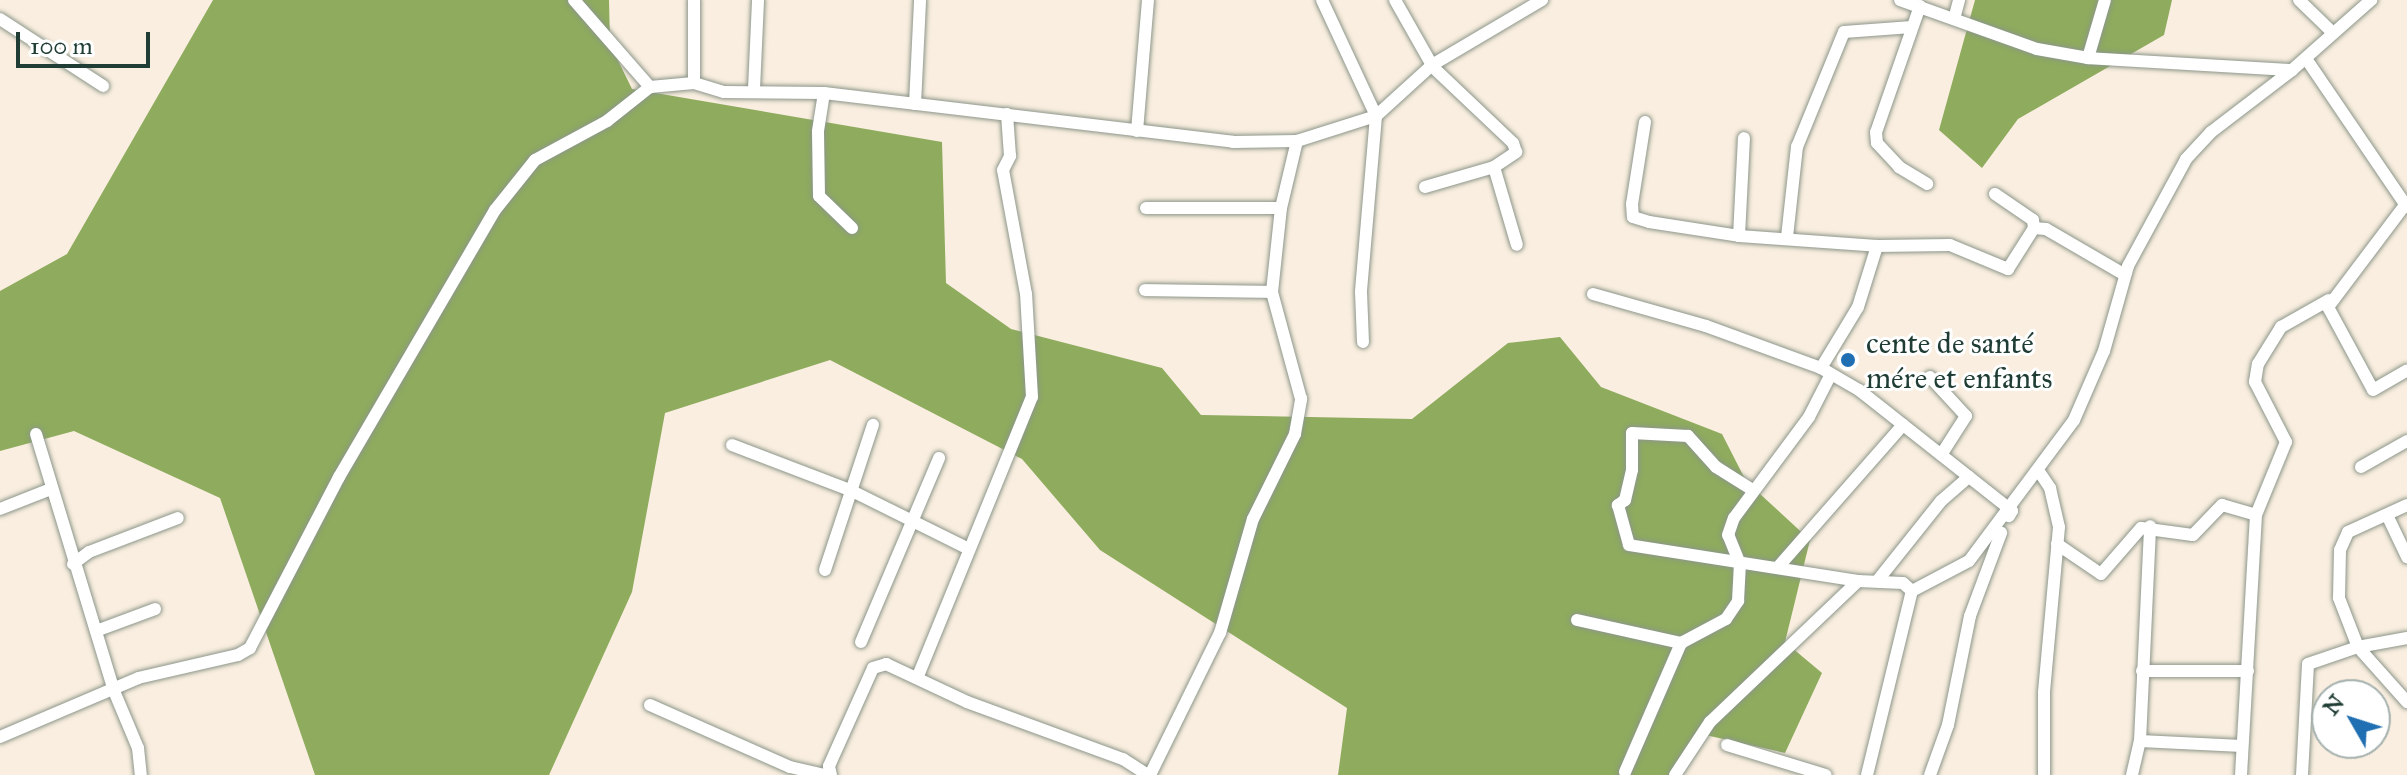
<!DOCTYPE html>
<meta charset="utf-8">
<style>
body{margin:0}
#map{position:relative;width:2407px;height:775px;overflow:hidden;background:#f9eedf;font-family:"IM FELL Great Primer",serif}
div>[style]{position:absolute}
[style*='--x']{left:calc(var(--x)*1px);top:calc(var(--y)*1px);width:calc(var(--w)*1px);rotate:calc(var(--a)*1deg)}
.forest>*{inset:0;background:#8eab5e}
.roads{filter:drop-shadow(0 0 2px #8c968a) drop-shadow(0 0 2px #8c968a)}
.minor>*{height:12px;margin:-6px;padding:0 6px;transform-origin:6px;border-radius:6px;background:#fff}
.dots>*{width:22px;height:22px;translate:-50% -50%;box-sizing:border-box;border:4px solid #fff;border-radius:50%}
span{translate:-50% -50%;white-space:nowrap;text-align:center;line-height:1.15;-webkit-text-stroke:6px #fff;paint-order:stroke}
.poi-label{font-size:30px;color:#1f3d34}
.left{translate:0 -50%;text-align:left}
.north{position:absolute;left:2311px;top:679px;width:80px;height:80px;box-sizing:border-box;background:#fff;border:2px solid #a5b1ae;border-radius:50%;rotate:309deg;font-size:22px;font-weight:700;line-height:32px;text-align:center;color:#1f3d34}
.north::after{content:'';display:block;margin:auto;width:28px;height:36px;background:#1f6fb2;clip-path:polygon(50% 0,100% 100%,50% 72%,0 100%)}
.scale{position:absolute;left:16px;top:32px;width:134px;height:36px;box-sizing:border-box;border:4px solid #1f3d34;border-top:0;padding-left:10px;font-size:24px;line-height:28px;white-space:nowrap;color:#1f3d34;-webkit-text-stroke:6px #fff;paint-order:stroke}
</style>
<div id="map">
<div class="forest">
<div style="clip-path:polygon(213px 0,609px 0,610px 44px,632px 89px,942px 142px,946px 283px,1011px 329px,1162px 368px,1201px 415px,1412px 419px,1508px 343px,1560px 337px,1601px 387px,1722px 434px,1746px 481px,1810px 540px,1785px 642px,1822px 673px,1785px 753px,1701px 734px,1673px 775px,1338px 775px,1347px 708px,1100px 550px,1022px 459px,830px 360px,665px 413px,632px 592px,549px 775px,315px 775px,220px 498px,74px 431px,0 451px,0 291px,67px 254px)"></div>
<div style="clip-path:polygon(1975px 0,2172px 0,2164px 35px,2018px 119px,1982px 168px,1939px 130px)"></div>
</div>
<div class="roads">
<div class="minor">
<div style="--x:574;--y:0;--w:116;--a:48.9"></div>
<div style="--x:694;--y:0;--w:83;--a:90"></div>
<div style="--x:1322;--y:0;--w:128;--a:65"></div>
<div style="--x:1376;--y:116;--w:177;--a:94.9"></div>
<div style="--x:1361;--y:292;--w:50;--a:87.7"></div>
<div style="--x:1395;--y:0;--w:75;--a:60.4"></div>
<div style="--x:1900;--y:0;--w:145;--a:19.7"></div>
<div style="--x:2037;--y:49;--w:52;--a:10"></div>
<div style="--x:2088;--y:58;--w:204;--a:3.4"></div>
<div style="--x:2292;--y:70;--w:106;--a:-41.5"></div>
<div style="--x:2299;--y:0;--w:47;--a:44.1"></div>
<div style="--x:1920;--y:6;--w:133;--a:109.2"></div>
<div style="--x:1876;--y:132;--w:11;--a:85"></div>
<div style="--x:1877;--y:143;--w:33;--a:47"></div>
<div style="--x:1899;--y:167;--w:33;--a:31"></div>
<div style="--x:0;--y:19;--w:123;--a:33"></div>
<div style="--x:1954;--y:19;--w:20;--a:-75"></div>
<div style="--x:2088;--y:58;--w:60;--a:-73.7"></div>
<div style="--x:2307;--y:60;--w:178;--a:55.8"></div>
<div style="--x:754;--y:89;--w:89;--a:-87.4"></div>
<div style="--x:824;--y:93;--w:39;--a:99"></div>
<div style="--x:818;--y:132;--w:64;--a:89.1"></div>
<div style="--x:819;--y:196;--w:46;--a:44.1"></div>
<div style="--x:915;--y:104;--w:104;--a:-87.2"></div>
<div style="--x:1645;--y:122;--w:83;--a:99"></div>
<div style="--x:1632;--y:204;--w:13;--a:86"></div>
<div style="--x:1633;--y:217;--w:17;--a:17"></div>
<div style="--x:1649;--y:222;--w:91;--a:8.8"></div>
<div style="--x:1739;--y:236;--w:138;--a:4.1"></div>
<div style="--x:1877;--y:246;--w:73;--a:-0.8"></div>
<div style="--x:1950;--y:245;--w:63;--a:22.5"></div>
<div style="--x:2008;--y:269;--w:49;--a:-57.6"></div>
<div style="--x:1137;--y:131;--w:131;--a:-85.2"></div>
<div style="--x:1494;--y:167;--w:81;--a:73.6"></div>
<div style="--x:1425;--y:187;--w:72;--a:-16.2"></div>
<div style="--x:1494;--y:167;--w:27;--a:-34"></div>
<div style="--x:1516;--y:152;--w:9;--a:-108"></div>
<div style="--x:1513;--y:143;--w:110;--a:-136.5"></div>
<div style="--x:1995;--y:194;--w:46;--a:34.4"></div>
<div style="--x:2033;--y:220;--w:8;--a:83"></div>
<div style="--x:2405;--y:205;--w:128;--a:127"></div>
<div style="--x:2328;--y:307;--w:94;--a:61.5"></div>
<div style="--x:2373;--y:390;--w:39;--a:-30"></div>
<div style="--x:1146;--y:208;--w:135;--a:0"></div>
<div style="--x:2034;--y:228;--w:12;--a:5"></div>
<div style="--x:2046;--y:229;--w:91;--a:30.2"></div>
<div style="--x:1739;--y:236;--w:98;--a:-87.1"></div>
<div style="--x:1787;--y:237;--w:91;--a:-83.7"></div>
<div style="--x:1797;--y:147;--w:124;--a:-67.8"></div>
<div style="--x:1844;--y:32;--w:68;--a:-4.2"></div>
<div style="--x:1145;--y:290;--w:127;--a:0.9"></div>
<div style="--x:1593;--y:294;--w:117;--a:15.8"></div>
<div style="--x:1706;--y:326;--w:122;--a:20.1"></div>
<div style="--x:1821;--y:368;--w:44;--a:30.1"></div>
<div style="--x:1859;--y:390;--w:195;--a:38.3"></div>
<div style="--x:2012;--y:511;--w:6;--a:121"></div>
<div style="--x:1821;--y:368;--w:71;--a:-58.8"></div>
<div style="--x:1858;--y:307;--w:64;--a:-72.7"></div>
<div style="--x:1930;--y:377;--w:53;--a:47.3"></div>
<div style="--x:1966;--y:416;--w:46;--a:122.7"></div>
<div style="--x:36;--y:434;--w:269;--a:73.1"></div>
<div style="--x:114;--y:691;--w:62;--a:67.2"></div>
<div style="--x:138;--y:748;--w:27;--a:84"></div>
<div style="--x:732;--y:445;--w:126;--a:20.9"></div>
<div style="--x:850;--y:490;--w:133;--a:26.4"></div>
<div style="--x:2361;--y:467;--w:53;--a:-29.5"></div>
<div style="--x:2038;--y:470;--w:22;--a:56"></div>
<div style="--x:2050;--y:488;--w:40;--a:77"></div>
<div style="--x:2059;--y:527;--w:167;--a:95.2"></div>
<div style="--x:2044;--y:693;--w:82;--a:90"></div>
<div style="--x:1751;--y:489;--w:41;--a:-147.8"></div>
<div style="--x:1716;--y:467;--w:42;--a:-132.1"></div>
<div style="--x:1688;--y:436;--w:56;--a:-176.9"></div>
<div style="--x:1632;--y:433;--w:37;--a:90"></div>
<div style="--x:1632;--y:470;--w:31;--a:103"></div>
<div style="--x:1625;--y:500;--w:9;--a:144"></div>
<div style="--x:1618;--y:505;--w:41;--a:74.6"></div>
<div style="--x:1629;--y:545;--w:232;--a:8.9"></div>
<div style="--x:0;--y:509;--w:55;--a:-21.4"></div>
<div style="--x:2387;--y:515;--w:47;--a:64.5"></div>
<div style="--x:2057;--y:544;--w:53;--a:34.3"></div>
<div style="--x:2101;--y:574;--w:61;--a:-49"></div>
<div style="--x:2141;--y:528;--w:52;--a:7.7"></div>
<div style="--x:2193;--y:535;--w:42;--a:-46"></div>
<div style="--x:2222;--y:505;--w:35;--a:16"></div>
<div style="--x:2256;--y:515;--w:79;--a:-67.7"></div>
<div style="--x:2286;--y:442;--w:68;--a:-117.3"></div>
<div style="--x:2255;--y:382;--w:18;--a:-81"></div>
<div style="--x:2258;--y:364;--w:44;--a:-58.1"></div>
<div style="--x:2281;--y:327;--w:55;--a:-29.4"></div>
<div style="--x:73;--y:564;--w:20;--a:-37"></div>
<div style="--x:89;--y:552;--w:95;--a:-20.9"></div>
<div style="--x:1779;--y:566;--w:188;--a:-48.7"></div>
<div style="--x:825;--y:570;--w:153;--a:-71.7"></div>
<div style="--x:1878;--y:580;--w:101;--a:-51.4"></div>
<div style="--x:1941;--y:501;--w:37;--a:-41"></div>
<div style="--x:1577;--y:620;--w:107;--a:12.5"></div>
<div style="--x:1681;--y:643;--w:51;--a:-28.1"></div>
<div style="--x:1726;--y:619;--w:22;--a:-56"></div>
<div style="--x:1738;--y:601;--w:37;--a:-87"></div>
<div style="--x:1740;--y:564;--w:31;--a:-112"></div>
<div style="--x:1728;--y:535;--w:18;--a:-71"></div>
<div style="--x:1734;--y:518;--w:126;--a:-53.4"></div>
<div style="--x:1809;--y:417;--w:48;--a:-62.9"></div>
<div style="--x:96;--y:631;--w:63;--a:-20.4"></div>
<div style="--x:2407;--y:638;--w:50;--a:169.6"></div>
<div style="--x:2358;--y:647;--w:74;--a:48.3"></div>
<div style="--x:861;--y:642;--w:200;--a:-67"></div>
<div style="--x:2142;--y:671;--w:106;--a:0"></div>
<div style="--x:918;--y:676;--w:301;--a:-67.8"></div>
<div style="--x:1032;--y:397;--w:103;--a:-93.3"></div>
<div style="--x:1026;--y:294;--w:126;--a:-100.5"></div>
<div style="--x:1003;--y:170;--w:16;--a:-63"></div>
<div style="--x:1010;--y:156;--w:42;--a:-94.1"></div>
<div style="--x:650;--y:705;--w:153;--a:23.9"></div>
<div style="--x:790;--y:767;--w:37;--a:13"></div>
<div style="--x:0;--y:737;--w:150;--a:-23.1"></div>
<div style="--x:138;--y:678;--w:103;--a:-13"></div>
<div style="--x:238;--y:655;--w:14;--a:-30"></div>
<div style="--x:250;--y:648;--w:193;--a:-62.5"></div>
<div style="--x:339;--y:477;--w:309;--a:-59.7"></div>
<div style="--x:495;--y:210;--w:64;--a:-51.3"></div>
<div style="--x:535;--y:160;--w:82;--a:-28.4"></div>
<div style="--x:607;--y:121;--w:55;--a:-38.3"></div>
<div style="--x:650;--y:87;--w:44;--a:-5.2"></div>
<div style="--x:694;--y:83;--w:31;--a:17"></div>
<div style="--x:724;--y:92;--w:100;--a:0.6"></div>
<div style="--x:824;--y:93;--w:412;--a:6.8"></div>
<div style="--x:1233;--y:142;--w:64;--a:-0.9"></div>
<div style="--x:1297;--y:141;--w:83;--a:-17.6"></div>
<div style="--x:1376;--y:116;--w:76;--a:-42.3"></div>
<div style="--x:1432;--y:65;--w:128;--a:-30.6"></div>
<div style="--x:2140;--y:741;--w:102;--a:2.8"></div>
<div style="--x:1727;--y:745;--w:103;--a:16.9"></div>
<div style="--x:1625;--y:772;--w:141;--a:-66.5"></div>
<div style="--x:831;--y:775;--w:9;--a:-103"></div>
<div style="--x:829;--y:766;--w:107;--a:-65.8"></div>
<div style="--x:873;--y:668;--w:14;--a:-17"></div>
<div style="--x:886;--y:664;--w:89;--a:25.1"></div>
<div style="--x:967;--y:702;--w:166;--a:20.1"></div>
<div style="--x:1123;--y:759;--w:30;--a:33"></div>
<div style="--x:1150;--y:775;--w:158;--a:-63.8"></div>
<div style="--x:1220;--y:633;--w:119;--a:-73.9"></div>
<div style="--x:1253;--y:519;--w:95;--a:-63.7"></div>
<div style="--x:1295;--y:434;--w:36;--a:-80"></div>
<div style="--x:1301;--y:399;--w:111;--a:-105.2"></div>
<div style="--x:1272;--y:292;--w:84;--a:-83.9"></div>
<div style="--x:1281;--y:208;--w:69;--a:-76.6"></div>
<div style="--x:1675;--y:775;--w:64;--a:-56.6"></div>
<div style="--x:1710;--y:722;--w:204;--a:-43.6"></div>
<div style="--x:1858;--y:581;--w:45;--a:2.5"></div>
<div style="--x:1903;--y:583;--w:12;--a:42"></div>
<div style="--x:1867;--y:775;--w:189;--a:-76.3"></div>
<div style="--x:1912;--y:591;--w:64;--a:-27.8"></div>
<div style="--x:1969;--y:561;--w:176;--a:-53.3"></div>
<div style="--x:2074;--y:420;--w:75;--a:-66.5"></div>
<div style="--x:2104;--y:351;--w:88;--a:-74.2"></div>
<div style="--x:2128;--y:266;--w:122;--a:-61.5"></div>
<div style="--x:2186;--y:159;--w:37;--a:-47"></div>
<div style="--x:2211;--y:132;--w:102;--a:-37.4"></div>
<div style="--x:1930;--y:775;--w:53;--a:-70.2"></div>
<div style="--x:1948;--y:725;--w:111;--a:-78.6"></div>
<div style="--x:1970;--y:616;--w:89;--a:-69.5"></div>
<div style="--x:2132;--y:775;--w:35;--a:-77"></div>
<div style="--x:2140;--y:741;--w:215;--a:-87.3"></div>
<div style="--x:2241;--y:775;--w:260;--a:-86.7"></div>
<div style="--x:2302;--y:775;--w:111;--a:-86.9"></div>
<div style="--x:2308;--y:664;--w:53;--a:-18.8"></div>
<div style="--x:2358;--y:647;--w:53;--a:-111.2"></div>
<div style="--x:2339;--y:598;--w:48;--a:-88.8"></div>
<div style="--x:2340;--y:550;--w:20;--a:-66"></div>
<div style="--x:2348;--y:532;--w:65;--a:-24.6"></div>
</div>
</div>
<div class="dots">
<div style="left:1848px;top:360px;background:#1f6fb2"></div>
</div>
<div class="poi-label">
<span class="left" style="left:1866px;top:360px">cente de santé<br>mére et enfants</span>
</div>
<div class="north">N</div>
<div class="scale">100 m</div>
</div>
